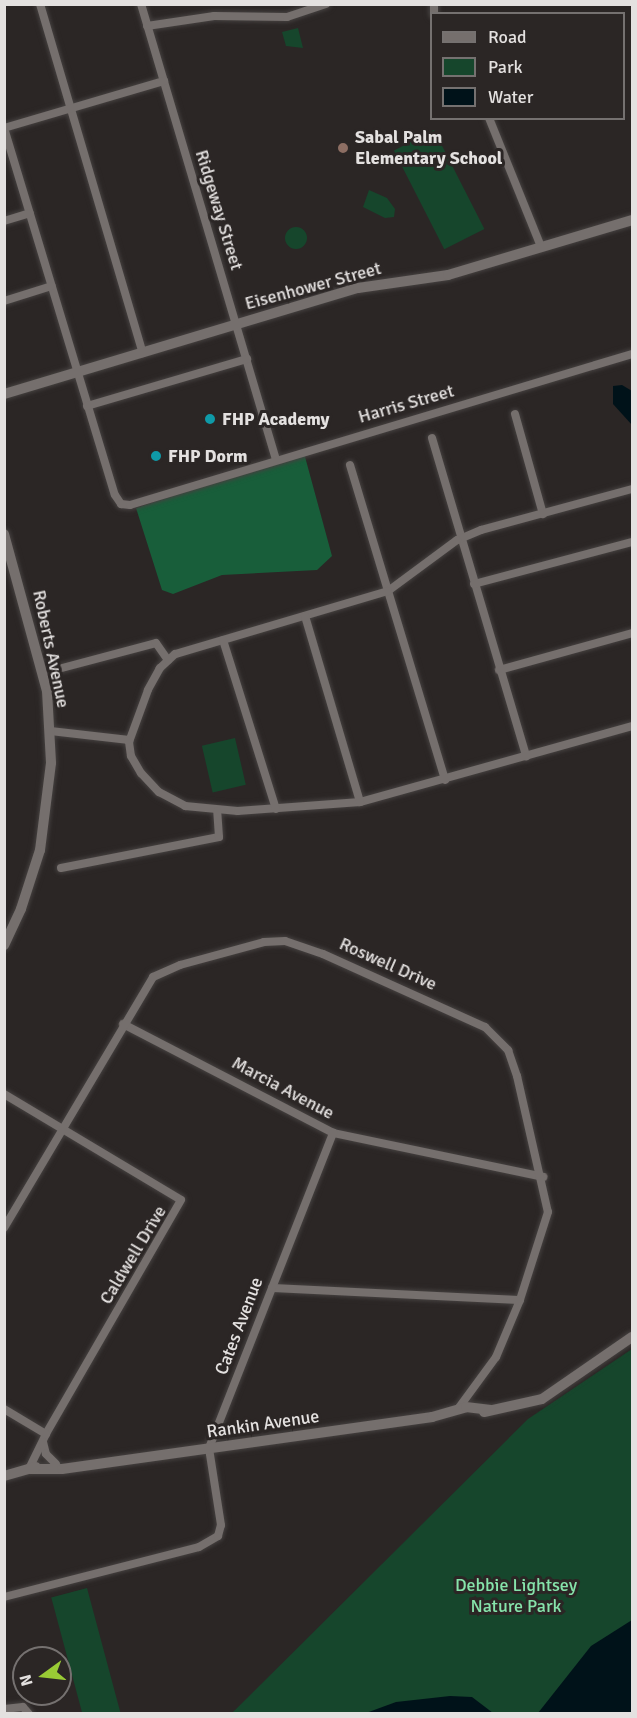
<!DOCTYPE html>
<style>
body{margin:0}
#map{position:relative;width:637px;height:1718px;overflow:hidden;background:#2b2625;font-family:Signika,sans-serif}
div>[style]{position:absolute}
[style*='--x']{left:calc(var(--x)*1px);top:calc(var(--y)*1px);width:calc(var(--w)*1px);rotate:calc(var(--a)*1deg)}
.green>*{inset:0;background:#16462c;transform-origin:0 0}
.round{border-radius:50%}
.forest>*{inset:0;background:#185e3a}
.water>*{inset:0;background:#001219}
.roads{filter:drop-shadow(0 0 2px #454140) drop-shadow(0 0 2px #454140)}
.minor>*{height:8px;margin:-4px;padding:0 4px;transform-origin:4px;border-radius:4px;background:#756f6d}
.tertiary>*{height:10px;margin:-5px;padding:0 5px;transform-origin:5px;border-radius:5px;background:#756f6d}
.dots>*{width:16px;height:16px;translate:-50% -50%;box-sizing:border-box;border:3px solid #2b2625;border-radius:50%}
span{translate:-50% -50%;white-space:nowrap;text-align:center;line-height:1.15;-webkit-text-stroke:6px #2b2625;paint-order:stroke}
.poi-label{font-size:18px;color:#e4e1e0;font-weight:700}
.left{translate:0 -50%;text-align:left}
.street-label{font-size:18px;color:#e4e1e0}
.park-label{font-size:18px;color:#86e4ab}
.frame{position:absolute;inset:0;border:6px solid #e4e1e0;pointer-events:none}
.legend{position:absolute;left:430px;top:12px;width:195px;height:108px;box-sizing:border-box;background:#2b2625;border:2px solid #757170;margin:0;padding:8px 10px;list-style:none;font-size:18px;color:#e4e1e0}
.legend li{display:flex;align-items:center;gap:12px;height:30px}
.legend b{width:30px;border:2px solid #757170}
.north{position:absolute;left:12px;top:1646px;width:60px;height:60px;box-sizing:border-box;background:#2b2625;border:2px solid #757170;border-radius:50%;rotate:255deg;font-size:16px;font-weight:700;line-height:24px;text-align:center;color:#e4e1e0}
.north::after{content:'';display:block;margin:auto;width:21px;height:27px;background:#99cb35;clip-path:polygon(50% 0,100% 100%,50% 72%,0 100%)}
</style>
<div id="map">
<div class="green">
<div style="clip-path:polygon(298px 28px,303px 48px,286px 46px,282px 32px)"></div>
<div style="left:434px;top:130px;width:111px;height:45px;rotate:63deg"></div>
<div style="clip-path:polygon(369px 190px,387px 198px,395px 209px,394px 217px,385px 218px,363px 207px)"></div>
<div class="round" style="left:285px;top:227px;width:22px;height:22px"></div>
<div style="left:235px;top:738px;width:48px;height:34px;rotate:77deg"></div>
<div style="clip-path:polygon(632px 1349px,632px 1713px,231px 1714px,528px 1419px)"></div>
<div style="left:87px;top:1588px;width:130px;height:37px;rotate:75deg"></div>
</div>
<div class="forest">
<div style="clip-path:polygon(304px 453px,332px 556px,317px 570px,222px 575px,173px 594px,162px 590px,136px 508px)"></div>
</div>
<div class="water">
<div style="clip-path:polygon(622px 385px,632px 391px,632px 425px,613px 404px,613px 386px)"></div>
<div style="clip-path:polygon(632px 1620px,632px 1713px,538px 1713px,591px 1646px)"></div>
<div style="clip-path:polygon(450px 1696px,472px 1697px,493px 1713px,366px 1713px,396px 1702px)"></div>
</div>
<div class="roads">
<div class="minor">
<div style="--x:40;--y:4;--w:364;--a:73.6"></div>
<div style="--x:141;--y:4;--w:475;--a:73.5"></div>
<div style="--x:434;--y:4;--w:10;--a:90"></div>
<div style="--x:147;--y:26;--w:68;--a:-8.5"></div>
<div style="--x:214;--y:16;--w:73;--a:0.8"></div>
<div style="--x:287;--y:17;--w:41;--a:-18.4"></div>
<div style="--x:489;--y:118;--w:139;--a:68"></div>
<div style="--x:4;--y:128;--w:383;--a:73.2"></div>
<div style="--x:115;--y:495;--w:11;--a:56"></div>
<div style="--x:121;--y:504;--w:9;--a:6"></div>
<div style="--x:130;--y:505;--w:524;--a:-16.74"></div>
<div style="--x:4;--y:128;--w:167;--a:-16.4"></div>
<div style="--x:4;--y:221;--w:27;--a:-17"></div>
<div style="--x:4;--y:301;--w:50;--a:-17.4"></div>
<div style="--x:87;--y:406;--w:167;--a:-16.4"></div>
<div style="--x:515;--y:414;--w:104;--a:74.4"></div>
<div style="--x:432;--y:438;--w:332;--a:73.5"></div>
<div style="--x:350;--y:465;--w:329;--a:73.2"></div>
<div style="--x:632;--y:489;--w:156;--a:164.8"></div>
<div style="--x:481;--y:530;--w:26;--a:157"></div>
<div style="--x:457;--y:540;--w:86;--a:143.5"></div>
<div style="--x:388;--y:591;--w:222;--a:163.5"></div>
<div style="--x:175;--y:654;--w:21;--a:137"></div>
<div style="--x:160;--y:668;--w:25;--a:119"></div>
<div style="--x:148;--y:690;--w:55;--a:110.1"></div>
<div style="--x:129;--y:742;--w:14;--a:82"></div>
<div style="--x:131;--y:756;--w:20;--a:60"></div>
<div style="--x:141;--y:773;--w:26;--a:47"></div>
<div style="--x:159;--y:792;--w:30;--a:28"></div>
<div style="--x:185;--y:806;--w:53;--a:5.4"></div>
<div style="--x:238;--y:811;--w:122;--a:-4.2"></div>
<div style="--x:360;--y:802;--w:282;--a:-15.6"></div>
<div style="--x:474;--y:584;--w:163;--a:-14.9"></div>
<div style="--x:305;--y:616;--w:194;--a:73.5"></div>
<div style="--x:223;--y:640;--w:177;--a:72.6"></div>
<div style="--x:62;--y:668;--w:97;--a:-14.9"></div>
<div style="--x:156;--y:643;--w:21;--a:55"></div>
<div style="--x:499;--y:670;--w:138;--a:-15.5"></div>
<div style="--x:50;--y:731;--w:80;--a:6.5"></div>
<div style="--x:61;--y:868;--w:161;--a:-11.1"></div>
<div style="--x:219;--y:837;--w:26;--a:-94"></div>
<div style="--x:123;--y:1024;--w:237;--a:27.4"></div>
<div style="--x:333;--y:1133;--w:215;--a:11.8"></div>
<div style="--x:4;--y:1094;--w:206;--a:30.9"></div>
<div style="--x:181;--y:1200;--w:270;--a:120"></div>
<div style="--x:46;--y:1434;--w:39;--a:116"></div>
<div style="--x:4;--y:1228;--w:292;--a:-59.3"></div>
<div style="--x:153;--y:977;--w:30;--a:-24"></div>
<div style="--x:180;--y:965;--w:87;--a:-15.3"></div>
<div style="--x:264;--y:942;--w:21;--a:-3"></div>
<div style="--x:285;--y:941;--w:40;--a:18.9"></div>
<div style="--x:323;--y:954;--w:178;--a:24.3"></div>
<div style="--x:485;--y:1027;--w:33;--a:45"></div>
<div style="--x:508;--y:1050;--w:28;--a:71"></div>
<div style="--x:517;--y:1076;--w:139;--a:77.2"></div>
<div style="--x:548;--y:1212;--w:92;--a:107.7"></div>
<div style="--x:520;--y:1300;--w:62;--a:112.8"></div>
<div style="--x:496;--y:1357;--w:64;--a:126.2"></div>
<div style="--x:272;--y:1288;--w:248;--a:2.8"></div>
<div style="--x:4;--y:1409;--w:49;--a:30.8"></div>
<div style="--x:43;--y:1442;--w:12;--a:76"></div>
<div style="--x:46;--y:1454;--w:14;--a:45"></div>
<div style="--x:4;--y:1597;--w:201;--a:-14.4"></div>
<div style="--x:199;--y:1547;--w:22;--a:-30"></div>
<div style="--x:218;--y:1536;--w:11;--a:-75"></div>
<div style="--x:221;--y:1525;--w:78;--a:-98.9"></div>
<div style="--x:209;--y:1448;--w:339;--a:-68.5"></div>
<div style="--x:4;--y:1709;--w:19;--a:-6"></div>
<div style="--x:23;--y:1707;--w:9;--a:49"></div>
</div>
<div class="tertiary">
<div style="--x:4;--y:394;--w:370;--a:-16.7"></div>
<div style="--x:358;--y:288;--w:91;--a:-8.2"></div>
<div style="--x:448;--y:275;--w:192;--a:-16.6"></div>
<div style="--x:4;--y:534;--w:163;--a:74.7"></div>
<div style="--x:47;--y:691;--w:72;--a:86.8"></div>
<div style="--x:51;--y:763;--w:88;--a:97.2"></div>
<div style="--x:40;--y:850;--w:62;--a:107.9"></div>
<div style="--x:21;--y:909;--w:40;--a:115"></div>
<div style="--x:484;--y:1412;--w:59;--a:-12.6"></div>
<div style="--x:542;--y:1399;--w:109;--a:-34.6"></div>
<div style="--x:29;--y:1469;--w:33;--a:0"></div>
<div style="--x:62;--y:1469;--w:374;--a:-8"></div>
<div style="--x:432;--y:1417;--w:35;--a:-16"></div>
<div style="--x:466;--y:1407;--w:25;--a:7"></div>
<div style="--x:4;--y:1476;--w:33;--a:-16"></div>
</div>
</div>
<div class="dots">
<div style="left:343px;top:148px;background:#8d6e63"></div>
<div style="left:210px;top:419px;background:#0f9aa8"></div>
<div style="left:156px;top:456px;background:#0f9aa8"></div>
</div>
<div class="poi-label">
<span class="left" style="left:355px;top:148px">Sabal Palm<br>Elementary School</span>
<span class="left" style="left:222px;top:419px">FHP Academy</span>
<span class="left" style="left:168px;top:456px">FHP Dorm</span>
</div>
<div class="street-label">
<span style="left:219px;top:210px;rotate:73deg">Ridgeway Street</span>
<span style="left:313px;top:286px;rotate:-15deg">Eisenhower Street</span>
<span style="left:406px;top:404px;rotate:-16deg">Harris Street</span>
<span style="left:51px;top:649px;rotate:78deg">Roberts Avenue</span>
<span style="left:388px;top:964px;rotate:24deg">Roswell Drive</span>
<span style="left:283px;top:1088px;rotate:28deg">Marcia Avenue</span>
<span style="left:133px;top:1255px;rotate:-59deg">Caldwell Drive</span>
<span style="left:239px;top:1326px;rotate:-69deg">Cates Avenue</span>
<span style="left:263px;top:1424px;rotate:-8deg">Rankin Avenue</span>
</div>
<div class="park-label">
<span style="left:516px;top:1596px">Debbie Lightsey<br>Nature Park</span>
</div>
<div class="frame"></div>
<ul class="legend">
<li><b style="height:8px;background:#756f6d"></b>Road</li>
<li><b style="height:16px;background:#16462c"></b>Park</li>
<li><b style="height:16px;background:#001219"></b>Water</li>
</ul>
<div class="north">N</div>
</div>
